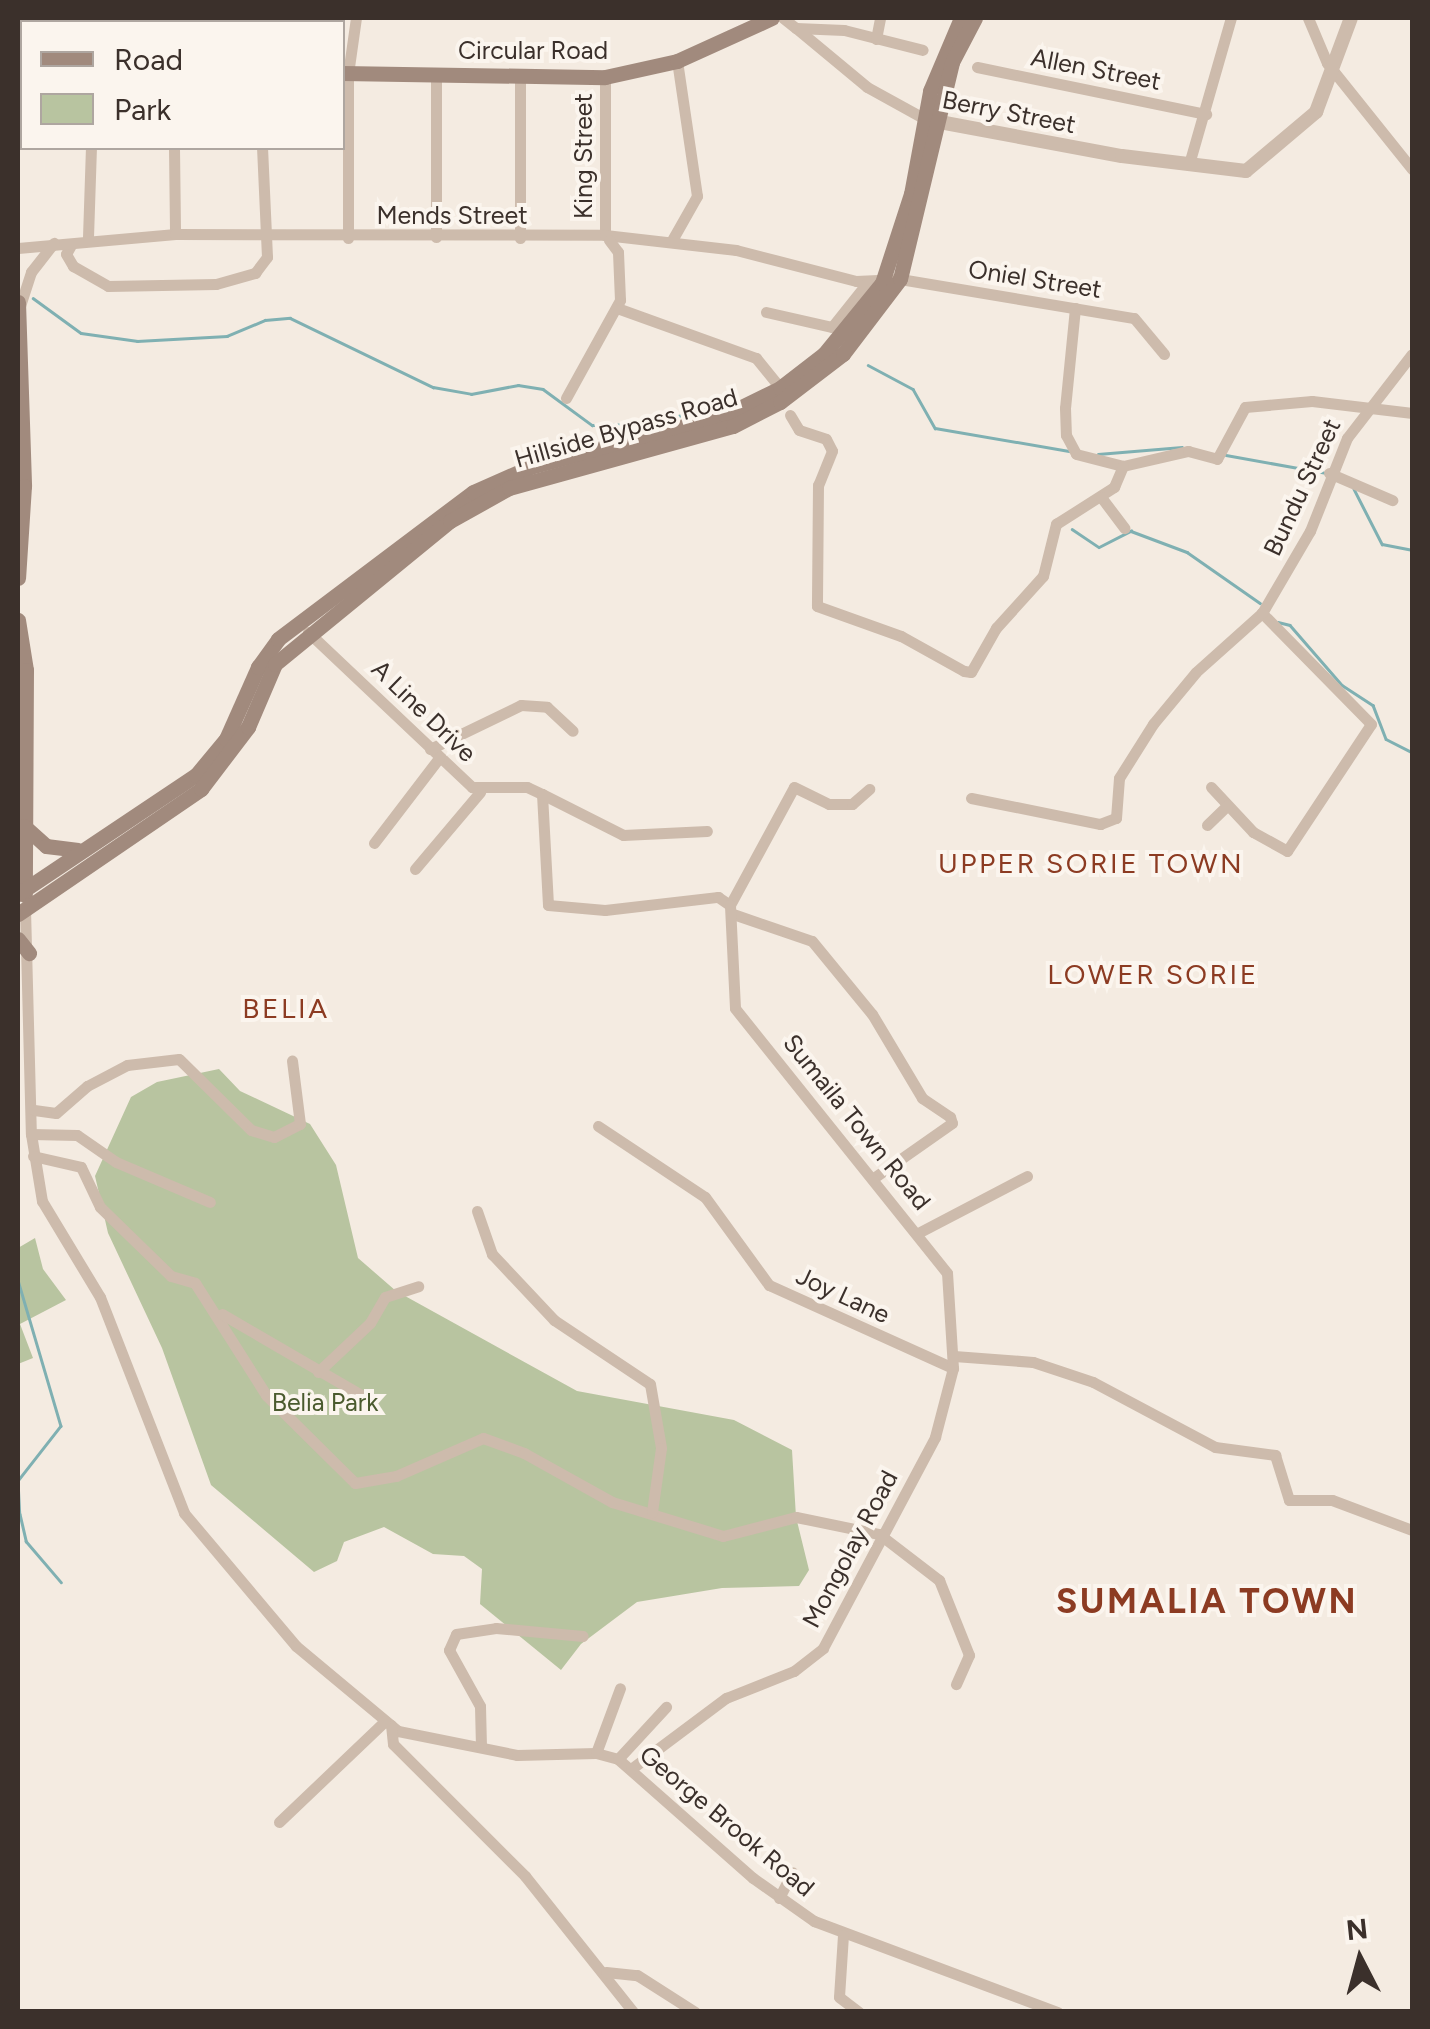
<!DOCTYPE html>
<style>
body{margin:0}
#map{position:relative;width:1430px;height:2029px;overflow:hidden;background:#f4ebe1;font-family:Figtree,sans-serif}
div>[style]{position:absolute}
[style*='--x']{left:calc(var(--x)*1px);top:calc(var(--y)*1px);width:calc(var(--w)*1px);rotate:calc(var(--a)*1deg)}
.green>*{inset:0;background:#b8c4a0}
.stream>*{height:2.5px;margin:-1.25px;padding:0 1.25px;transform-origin:1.25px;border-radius:1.25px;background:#7fb0b2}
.minor>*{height:11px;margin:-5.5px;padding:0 5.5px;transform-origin:5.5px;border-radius:5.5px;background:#cdbbac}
.tertiary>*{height:14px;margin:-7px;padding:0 7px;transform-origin:7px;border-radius:7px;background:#cdbbac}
.secondary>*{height:15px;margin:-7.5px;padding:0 7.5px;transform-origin:7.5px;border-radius:7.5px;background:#a18a7d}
span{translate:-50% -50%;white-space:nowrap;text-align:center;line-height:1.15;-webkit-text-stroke:8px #fbf5ee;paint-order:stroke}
.street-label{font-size:25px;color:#3b302b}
.park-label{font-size:25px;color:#4a5a2e}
.neighbourhood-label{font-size:28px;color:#8c3b22;letter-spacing:2.5px}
.district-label{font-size:35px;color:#8c3b22;font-weight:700;letter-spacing:2.5px}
.frame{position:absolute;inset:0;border:20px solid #3b302b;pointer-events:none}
.legend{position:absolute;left:20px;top:20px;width:325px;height:130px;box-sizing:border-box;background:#fbf5ee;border:2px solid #aea6a0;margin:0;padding:12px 18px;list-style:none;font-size:30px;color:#3b302b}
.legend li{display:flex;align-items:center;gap:20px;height:50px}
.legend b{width:50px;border:2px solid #aea6a0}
.north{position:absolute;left:1310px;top:1909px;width:100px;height:100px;-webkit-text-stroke:8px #fbf5ee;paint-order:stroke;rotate:354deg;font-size:28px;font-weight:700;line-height:40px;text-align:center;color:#3b302b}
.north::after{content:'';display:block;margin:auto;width:35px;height:45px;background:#3b302b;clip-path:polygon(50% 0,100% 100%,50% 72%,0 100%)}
</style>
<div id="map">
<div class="green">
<div style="clip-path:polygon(219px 1069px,240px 1091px,310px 1124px,336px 1165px,358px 1258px,396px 1291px,577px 1391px,734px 1420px,792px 1450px,796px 1517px,809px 1570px,799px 1586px,722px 1588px,637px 1602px,581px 1644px,561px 1670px,480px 1604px,482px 1569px,464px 1556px,433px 1554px,384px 1527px,344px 1542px,337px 1561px,314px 1572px,211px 1485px,162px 1348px,108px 1233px,95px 1176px,131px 1097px,157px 1082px)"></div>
<div style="clip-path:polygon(35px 1238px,43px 1269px,66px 1300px,20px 1324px,33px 1358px,18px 1364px,18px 1248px)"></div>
</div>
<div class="stream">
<div style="--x:33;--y:298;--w:59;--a:36.1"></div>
<div style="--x:81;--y:333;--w:57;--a:8.1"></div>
<div style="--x:137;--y:341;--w:90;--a:-3.2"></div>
<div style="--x:227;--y:336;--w:41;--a:-22.8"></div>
<div style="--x:265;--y:320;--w:25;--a:-5"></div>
<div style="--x:290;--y:318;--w:159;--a:25.8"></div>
<div style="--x:433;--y:387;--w:39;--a:10"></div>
<div style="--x:471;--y:394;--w:48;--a:-10.8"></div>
<div style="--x:518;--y:385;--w:25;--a:9"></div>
<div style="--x:543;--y:389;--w:61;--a:36.3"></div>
<div style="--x:592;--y:425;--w:55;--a:-1"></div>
<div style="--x:647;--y:424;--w:64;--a:-14.5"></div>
<div style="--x:868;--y:365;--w:51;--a:28.1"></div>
<div style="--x:913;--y:389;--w:45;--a:60.6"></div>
<div style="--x:935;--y:428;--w:137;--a:9.7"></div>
<div style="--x:1098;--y:454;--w:84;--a:-4.8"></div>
<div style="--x:1226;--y:455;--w:102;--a:10.2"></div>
<div style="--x:1354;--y:489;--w:62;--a:63"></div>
<div style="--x:1382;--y:544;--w:31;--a:11"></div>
<div style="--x:1072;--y:529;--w:32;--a:34"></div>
<div style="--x:1099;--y:547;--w:36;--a:-27"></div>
<div style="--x:1131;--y:531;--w:60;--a:20.6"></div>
<div style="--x:1187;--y:552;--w:89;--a:34.9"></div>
<div style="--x:1278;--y:622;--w:12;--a:14"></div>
<div style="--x:1290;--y:625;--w:79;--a:49.1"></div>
<div style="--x:1342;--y:685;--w:37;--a:33"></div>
<div style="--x:1373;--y:705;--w:36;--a:69"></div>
<div style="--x:1386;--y:739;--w:29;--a:27"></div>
<div style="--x:18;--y:1280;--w:152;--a:73.6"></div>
<div style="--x:61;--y:1426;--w:70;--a:128"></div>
<div style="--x:18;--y:1481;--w:33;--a:87"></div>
<div style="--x:20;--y:1514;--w:28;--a:77"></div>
<div style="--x:26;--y:1541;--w:54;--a:49.5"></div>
</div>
<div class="minor">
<div style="--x:97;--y:18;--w:4;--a:90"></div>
<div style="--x:195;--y:18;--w:4;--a:90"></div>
<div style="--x:783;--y:18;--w:16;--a:38"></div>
<div style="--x:796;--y:28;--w:48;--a:2.4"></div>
<div style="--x:844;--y:30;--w:81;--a:14.2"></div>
<div style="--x:1308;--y:18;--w:49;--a:67.1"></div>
<div style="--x:1327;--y:63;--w:136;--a:51.3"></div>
<div style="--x:796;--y:28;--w:92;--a:39.7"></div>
<div style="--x:867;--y:87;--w:66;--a:28.9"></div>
<div style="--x:876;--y:39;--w:21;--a:-79"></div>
<div style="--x:977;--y:67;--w:234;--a:11.6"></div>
<div style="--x:436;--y:75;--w:162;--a:90"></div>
<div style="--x:605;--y:77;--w:158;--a:90"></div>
<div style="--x:174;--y:148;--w:86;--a:89.3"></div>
<div style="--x:1189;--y:164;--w:152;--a:-74"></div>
<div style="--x:88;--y:237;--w:89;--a:-88.1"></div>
<div style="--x:348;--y:238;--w:164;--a:-90"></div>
<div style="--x:348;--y:74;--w:57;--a:-81.9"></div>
<div style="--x:520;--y:238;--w:162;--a:-90"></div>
<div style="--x:671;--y:242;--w:53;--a:-60.5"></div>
<div style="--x:697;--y:196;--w:136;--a:-98.4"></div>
<div style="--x:71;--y:245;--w:10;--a:119"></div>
<div style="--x:66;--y:254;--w:14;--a:60"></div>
<div style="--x:73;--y:266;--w:40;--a:29.7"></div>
<div style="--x:108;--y:286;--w:108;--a:-1.1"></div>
<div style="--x:216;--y:284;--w:41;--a:-15.8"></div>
<div style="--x:255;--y:273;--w:20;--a:-53"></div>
<div style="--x:267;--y:257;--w:109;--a:-92.6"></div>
<div style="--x:18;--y:248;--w:158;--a:-5.1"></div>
<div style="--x:175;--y:234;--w:430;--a:0.1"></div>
<div style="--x:605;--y:235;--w:132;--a:6.5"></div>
<div style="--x:736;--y:250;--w:124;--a:14.5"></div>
<div style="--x:856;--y:281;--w:44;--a:-2.6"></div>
<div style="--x:900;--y:279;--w:237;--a:9.5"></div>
<div style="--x:1134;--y:318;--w:47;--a:50.2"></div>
<div style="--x:617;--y:308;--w:148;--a:19.8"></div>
<div style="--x:756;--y:358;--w:38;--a:51"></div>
<div style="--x:1075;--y:308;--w:100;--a:95.7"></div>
<div style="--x:1065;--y:408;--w:27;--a:88"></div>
<div style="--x:1066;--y:435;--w:21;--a:62"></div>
<div style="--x:1076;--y:454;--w:49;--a:14.3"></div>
<div style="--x:1123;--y:466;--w:67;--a:-13"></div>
<div style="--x:1188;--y:451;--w:30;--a:15"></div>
<div style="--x:1217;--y:459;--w:59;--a:-61.7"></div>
<div style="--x:1245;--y:407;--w:67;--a:-5.1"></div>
<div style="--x:1312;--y:401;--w:101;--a:6.8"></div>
<div style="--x:19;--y:309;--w:39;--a:-72"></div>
<div style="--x:31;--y:272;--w:37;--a:-52"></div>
<div style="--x:766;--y:312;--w:68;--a:12.8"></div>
<div style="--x:832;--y:327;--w:56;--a:-51.5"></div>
<div style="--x:566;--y:398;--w:112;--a:-61.1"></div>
<div style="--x:620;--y:300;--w:48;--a:-92.4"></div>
<div style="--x:618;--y:252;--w:15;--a:-127"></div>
<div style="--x:790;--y:415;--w:17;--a:59"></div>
<div style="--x:799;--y:430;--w:28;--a:18"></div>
<div style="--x:826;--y:439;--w:13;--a:63"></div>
<div style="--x:832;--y:451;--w:37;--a:112"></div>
<div style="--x:818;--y:485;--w:121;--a:90.5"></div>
<div style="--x:817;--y:606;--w:89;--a:19.7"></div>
<div style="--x:901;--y:636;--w:72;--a:29.1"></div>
<div style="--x:964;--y:671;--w:7;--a:8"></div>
<div style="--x:971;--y:672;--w:51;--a:-60.4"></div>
<div style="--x:996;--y:628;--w:70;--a:-47.9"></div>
<div style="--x:1043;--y:576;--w:54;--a:-76"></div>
<div style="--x:1056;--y:524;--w:69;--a:-32.5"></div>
<div style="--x:1114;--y:487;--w:23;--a:-67"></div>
<div style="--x:1329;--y:473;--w:69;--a:23.2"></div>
<div style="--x:1101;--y:497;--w:39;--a:53"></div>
<div style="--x:308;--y:632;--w:226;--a:43.4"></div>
<div style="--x:472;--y:787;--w:55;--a:0"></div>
<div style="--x:527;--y:787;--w:17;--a:25"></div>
<div style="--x:542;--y:794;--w:111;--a:86.9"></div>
<div style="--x:548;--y:905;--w:57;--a:5"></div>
<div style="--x:605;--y:910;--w:114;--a:-6.6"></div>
<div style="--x:718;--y:897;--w:14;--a:34"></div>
<div style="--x:430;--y:749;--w:101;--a:-25.8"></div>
<div style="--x:521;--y:705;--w:26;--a:4"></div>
<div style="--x:547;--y:707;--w:35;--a:43"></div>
<div style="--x:1211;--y:787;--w:62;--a:47"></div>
<div style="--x:1253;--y:832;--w:39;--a:29"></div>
<div style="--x:1287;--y:851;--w:152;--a:-56.5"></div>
<div style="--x:1371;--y:724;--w:156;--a:-134.5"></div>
<div style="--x:542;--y:794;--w:91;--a:26.8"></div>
<div style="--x:623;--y:835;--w:84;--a:-2.7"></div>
<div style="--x:971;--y:798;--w:132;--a:11.4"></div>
<div style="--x:1100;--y:824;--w:17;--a:-21"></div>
<div style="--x:1116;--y:818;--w:40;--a:-85.7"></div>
<div style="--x:1119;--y:778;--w:64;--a:-57.8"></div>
<div style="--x:1153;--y:724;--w:67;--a:-50.4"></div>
<div style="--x:1196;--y:672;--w:89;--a:-41.8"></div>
<div style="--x:1262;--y:613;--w:95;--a:-59.7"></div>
<div style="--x:1310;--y:531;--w:100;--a:-68.3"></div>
<div style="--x:1347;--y:438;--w:106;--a:-52.3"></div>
<div style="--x:1207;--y:825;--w:28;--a:-44"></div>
<div style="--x:374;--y:843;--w:107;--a:-52.6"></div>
<div style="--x:415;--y:869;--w:101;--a:-49.8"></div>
<div style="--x:730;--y:905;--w:134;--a:-61.5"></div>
<div style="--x:794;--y:787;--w:39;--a:26"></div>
<div style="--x:829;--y:804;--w:23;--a:0"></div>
<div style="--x:852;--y:804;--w:23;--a:-41"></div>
<div style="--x:25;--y:909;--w:225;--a:88.5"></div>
<div style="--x:31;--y:1134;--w:68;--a:80.7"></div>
<div style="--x:42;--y:1201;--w:112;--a:58.9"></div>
<div style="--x:100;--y:1297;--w:232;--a:68.7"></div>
<div style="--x:184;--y:1513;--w:174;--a:49.9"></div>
<div style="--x:296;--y:1646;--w:133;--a:39.8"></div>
<div style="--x:398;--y:1731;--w:121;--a:11.4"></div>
<div style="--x:517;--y:1755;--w:79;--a:-1.5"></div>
<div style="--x:596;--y:1753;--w:23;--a:15"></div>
<div style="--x:618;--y:1759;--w:180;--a:41.4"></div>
<div style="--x:753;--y:1878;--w:75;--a:35.2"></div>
<div style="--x:814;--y:1921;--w:260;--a:20.5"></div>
<div style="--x:733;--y:914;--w:83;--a:18.9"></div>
<div style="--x:812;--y:941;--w:94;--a:50.6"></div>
<div style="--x:872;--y:1014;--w:98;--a:59.2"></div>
<div style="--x:922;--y:1098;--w:34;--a:34"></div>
<div style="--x:950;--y:1117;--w:6;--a:72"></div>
<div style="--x:952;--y:1123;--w:94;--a:145"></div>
<div style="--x:34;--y:1110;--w:22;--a:8"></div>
<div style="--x:56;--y:1113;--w:41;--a:-41.1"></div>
<div style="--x:87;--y:1086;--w:45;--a:-27.7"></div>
<div style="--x:127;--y:1065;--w:52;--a:-6.6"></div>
<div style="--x:179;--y:1059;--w:101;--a:44.6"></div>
<div style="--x:251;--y:1130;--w:24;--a:17"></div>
<div style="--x:274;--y:1137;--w:29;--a:-27"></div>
<div style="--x:300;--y:1124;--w:64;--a:-97.2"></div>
<div style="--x:598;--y:1126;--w:128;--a:33.6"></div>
<div style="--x:705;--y:1197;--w:109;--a:54"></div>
<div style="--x:769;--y:1285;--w:202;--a:24.3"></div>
<div style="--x:31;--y:1134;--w:46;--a:1.2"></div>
<div style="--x:77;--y:1135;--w:47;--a:34.7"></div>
<div style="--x:116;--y:1162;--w:102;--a:23.1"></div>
<div style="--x:33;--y:1156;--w:49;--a:12.9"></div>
<div style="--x:81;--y:1167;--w:44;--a:64.6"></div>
<div style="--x:100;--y:1207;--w:99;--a:44.2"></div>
<div style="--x:171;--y:1276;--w:25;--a:16"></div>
<div style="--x:195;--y:1283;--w:133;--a:57.6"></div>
<div style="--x:266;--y:1395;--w:125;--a:44.7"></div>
<div style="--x:355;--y:1483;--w:42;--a:-9.7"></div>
<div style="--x:396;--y:1476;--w:95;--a:-23.6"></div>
<div style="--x:483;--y:1438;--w:44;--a:20.1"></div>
<div style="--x:524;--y:1453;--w:101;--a:29.1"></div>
<div style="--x:612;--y:1502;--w:116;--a:17"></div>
<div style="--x:723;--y:1536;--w:75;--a:-14.6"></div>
<div style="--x:796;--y:1517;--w:85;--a:11.6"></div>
<div style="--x:879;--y:1534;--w:76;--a:37.5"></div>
<div style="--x:939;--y:1580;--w:81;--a:68.2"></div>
<div style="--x:969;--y:1655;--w:32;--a:114"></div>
<div style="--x:477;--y:1211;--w:46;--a:70.8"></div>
<div style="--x:492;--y:1254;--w:91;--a:46.8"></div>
<div style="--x:554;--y:1320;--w:115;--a:33.7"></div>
<div style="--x:650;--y:1384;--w:65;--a:80.2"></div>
<div style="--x:661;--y:1448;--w:65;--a:98"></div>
<div style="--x:918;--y:1233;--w:123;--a:-27.6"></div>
<div style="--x:222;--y:1314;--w:175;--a:30.2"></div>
<div style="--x:954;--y:1356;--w:79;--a:4.3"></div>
<div style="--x:1033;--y:1362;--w:63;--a:18.4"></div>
<div style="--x:1093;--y:1382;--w:138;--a:28"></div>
<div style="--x:1215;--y:1447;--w:61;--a:7.6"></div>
<div style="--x:1275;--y:1455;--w:47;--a:72.7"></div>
<div style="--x:1289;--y:1500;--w:43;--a:0"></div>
<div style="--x:1332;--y:1500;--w:85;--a:20.6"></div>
<div style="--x:318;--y:1372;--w:71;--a:-43.3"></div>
<div style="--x:370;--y:1323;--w:30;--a:-60"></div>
<div style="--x:385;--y:1297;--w:35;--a:-18"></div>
<div style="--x:391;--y:1725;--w:19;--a:84"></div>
<div style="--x:393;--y:1744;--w:187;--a:45"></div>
<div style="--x:525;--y:1876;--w:174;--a:51.5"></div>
<div style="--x:481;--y:1747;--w:41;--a:-91.4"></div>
<div style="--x:480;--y:1706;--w:64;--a:-119"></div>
<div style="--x:449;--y:1650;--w:17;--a:-66"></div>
<div style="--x:456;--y:1634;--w:40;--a:-8.5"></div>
<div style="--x:496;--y:1628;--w:87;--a:5.3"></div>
<div style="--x:596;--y:1753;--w:69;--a:-69.7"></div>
<div style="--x:618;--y:1759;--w:71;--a:-47.3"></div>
<div style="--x:631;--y:1769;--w:119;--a:-36.8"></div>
<div style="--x:726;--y:1698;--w:73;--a:-21.7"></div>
<div style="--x:794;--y:1671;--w:37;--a:-38"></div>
<div style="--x:823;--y:1648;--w:239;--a:-62"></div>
<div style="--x:935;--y:1437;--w:71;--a:-75.4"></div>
<div style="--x:953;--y:1368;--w:95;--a:-93.6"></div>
<div style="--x:947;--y:1273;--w:339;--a:-128.7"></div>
<div style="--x:735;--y:1008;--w:103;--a:-92.8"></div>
<div style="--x:279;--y:1822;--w:146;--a:-43.6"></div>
<div style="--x:779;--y:1898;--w:29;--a:-63"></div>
<div style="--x:843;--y:1935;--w:62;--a:93.7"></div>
<div style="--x:839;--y:1997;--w:25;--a:37"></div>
<div style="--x:606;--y:1972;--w:31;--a:6"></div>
<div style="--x:637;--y:1975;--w:69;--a:32.5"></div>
</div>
<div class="tertiary">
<div style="--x:929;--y:120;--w:196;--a:10.6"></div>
<div style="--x:1122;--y:156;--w:125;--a:6.9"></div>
<div style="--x:1246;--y:171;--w:92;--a:-40.1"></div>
<div style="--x:1316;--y:112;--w:100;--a:-69.6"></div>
</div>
<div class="secondary">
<div style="--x:18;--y:48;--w:4;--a:-27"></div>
<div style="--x:342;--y:73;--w:263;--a:0.9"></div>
<div style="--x:605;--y:77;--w:74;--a:-12.5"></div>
<div style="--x:677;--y:61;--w:104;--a:-24.4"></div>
<div style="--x:18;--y:302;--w:184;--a:88.1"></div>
<div style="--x:24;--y:486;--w:92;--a:93.7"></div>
<div style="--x:18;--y:620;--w:51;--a:80.9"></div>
<div style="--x:26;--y:670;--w:225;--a:90.3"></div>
<div style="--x:24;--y:826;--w:30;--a:42"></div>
<div style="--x:46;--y:846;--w:32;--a:7"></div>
<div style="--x:18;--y:894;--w:214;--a:-33.8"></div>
<div style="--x:196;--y:775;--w:47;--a:-50.2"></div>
<div style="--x:226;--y:739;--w:79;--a:-66"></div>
<div style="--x:258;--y:667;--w:34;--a:-54"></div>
<div style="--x:278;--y:639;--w:244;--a:-37"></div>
<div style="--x:473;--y:492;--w:62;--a:-23.7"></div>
<div style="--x:530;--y:467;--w:202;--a:-14.9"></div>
<div style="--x:725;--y:415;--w:61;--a:-26.1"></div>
<div style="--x:780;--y:388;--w:56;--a:-37.7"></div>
<div style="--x:824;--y:354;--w:92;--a:-50.8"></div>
<div style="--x:882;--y:283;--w:94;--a:-72"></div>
<div style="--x:911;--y:194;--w:105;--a:-79.5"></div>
<div style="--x:930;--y:91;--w:79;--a:-67"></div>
<div style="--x:18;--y:914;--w:222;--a:-34.3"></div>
<div style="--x:201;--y:789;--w:78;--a:-52.8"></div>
<div style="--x:248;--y:727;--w:69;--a:-66.8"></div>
<div style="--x:275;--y:664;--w:226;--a:-39.3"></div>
<div style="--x:450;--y:521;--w:68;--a:-29.2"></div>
<div style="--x:509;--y:488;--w:232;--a:-15.5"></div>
<div style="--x:733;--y:426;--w:53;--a:-27.1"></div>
<div style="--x:780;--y:402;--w:79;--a:-37.3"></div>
<div style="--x:843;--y:354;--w:94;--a:-52.8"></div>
<div style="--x:900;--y:279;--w:223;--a:-76.5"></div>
<div style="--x:952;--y:62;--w:50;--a:-62.4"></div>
<div style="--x:18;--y:939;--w:18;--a:52"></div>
</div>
<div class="street-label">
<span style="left:533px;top:50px">Circular Road</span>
<span style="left:1096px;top:69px;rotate:11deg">Allen Street</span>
<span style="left:1009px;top:112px;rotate:11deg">Berry Street</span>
<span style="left:583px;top:156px;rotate:-90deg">King Street</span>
<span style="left:452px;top:215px">Mends Street</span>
<span style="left:1035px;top:279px;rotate:9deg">Oniel Street</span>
<span style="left:626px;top:428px;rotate:-16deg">Hillside Bypass Road</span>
<span style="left:1302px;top:487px;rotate:-65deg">Bundu Street</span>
<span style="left:424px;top:711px;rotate:44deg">A Line Drive</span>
<span style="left:857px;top:1122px;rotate:51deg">Sumaila Town Road</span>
<span style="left:843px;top:1295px;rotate:25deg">Joy Lane</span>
<span style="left:850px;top:1549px;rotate:-62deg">Mongolay Road</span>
<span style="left:727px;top:1821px;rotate:40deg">George Brook Road</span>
</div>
<div class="park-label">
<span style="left:325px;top:1402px">Belia Park</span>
</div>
<div class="neighbourhood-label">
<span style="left:1091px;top:863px">UPPER SORIE TOWN</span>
<span style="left:1153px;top:974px">LOWER SORIE</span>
<span style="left:286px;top:1008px">BELIA</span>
</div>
<div class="district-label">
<span style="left:1207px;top:1601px">SUMALIA TOWN</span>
</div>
<div class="frame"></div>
<ul class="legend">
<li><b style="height:12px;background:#a18a7d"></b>Road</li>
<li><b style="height:28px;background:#b8c4a0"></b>Park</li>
</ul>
<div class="north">N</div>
</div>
